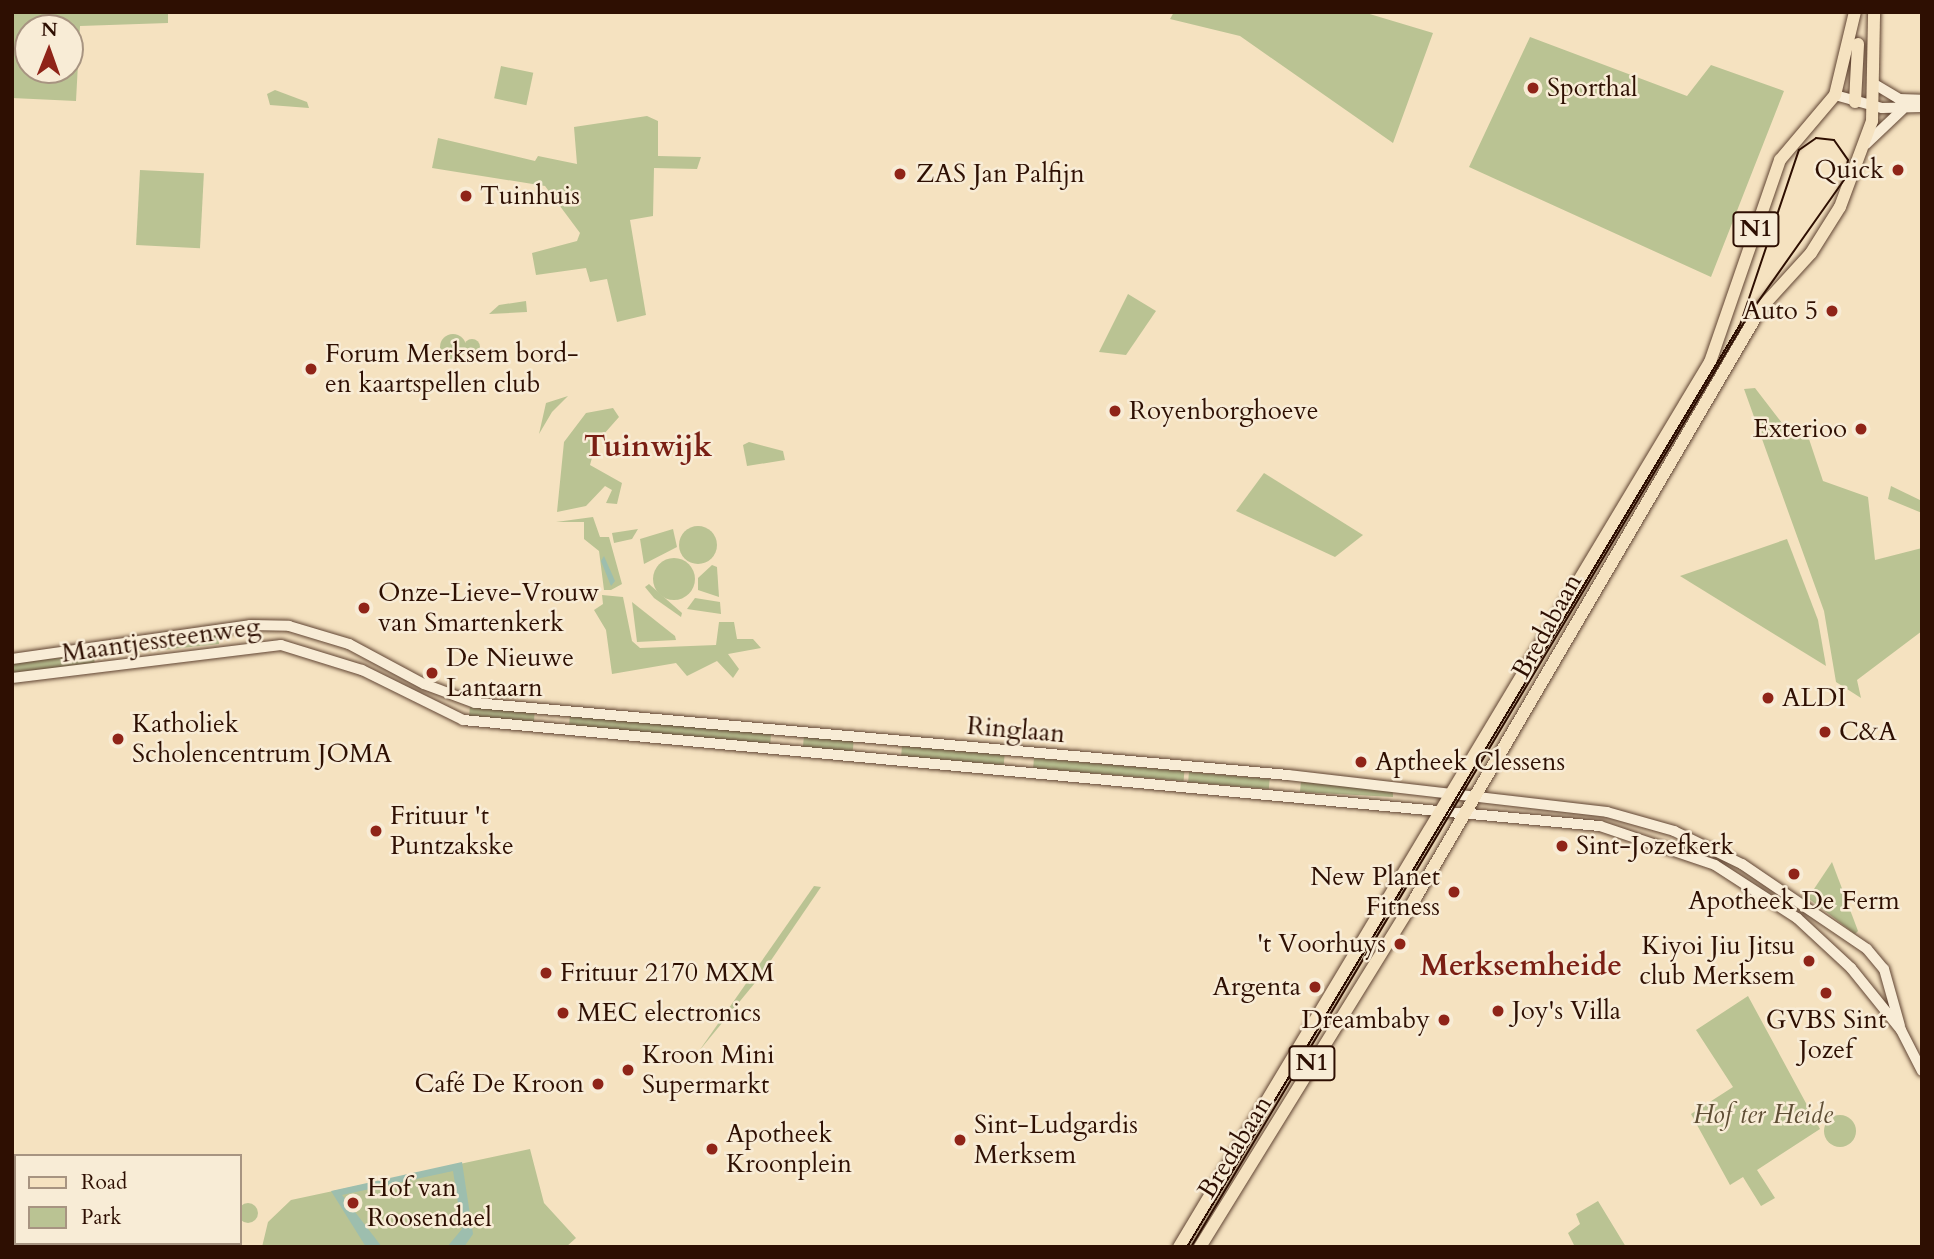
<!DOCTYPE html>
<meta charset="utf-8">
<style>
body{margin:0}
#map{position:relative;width:1934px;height:1259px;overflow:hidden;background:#f5e2c0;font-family:Cardo,serif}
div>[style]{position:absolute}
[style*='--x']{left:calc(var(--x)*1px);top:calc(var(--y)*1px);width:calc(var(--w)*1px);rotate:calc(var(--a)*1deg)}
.green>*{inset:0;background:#bac393;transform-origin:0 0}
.round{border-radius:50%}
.water>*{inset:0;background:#9dbeae}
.roads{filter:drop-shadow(0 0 2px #604432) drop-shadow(0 0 2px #604432)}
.minor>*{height:10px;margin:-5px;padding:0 5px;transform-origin:5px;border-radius:5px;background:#f8ecd6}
.major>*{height:12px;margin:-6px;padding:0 6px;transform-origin:6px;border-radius:6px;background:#f5e2c0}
.tram>*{height:2px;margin:-1px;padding:0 1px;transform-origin:1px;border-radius:1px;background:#2e0f02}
.dots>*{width:19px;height:19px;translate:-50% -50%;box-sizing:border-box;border:4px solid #f8ecd6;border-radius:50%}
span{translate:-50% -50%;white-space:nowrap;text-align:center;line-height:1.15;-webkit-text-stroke:5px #f8ecd6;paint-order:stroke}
.shield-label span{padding:2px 5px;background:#f8ecd6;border:2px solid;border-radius:5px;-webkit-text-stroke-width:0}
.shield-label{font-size:24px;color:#2e0f02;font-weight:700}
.poi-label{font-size:26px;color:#2e0f02}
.left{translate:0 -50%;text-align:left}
.right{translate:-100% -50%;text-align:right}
.street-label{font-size:26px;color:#2e0f02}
.park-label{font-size:26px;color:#5f4e35;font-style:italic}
.quarter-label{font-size:30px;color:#7a1f14;font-weight:700}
.frame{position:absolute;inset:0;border:14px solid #2e0f02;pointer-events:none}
.legend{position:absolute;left:14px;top:1154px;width:228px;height:91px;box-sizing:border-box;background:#f8ecd6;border:2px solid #a79481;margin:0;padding:9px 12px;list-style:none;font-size:21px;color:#2e0f02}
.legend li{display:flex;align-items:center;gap:14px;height:35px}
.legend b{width:35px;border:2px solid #a79481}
.north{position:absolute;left:14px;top:14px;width:70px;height:70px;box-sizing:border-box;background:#f8ecd6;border:2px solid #a79481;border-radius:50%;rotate:1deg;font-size:19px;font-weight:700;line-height:28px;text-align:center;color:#2e0f02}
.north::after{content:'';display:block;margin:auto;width:24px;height:32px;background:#8f2418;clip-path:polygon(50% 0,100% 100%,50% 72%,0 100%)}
</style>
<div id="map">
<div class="green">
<div style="clip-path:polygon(evenodd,12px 12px,168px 12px,168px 23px,80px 26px,76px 101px,12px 98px,12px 12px,28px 28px,70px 28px,70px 70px,28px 70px,28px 28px)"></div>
<div style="clip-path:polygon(1174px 12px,1363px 12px,1433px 33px,1393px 143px,1240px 36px,1170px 19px)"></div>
<div style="clip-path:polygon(1530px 37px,1687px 96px,1711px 65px,1784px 91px,1711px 277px,1469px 167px)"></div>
<div style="left:501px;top:66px;width:33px;height:33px;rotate:12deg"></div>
<div style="clip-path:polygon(275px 90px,307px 102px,309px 108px,270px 105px,267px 94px)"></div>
<div style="clip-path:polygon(647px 116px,658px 121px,658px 156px,701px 157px,697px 169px,654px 168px,653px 216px,630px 220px,646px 315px,617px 322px,607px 279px,590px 282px,586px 268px,536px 275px,532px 253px,577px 241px,580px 233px,545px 186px,432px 168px,438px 138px,535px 161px,538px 156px,577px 164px,574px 127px)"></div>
<div style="left:140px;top:170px;width:64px;height:75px;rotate:3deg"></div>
<div style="clip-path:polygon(1128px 294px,1156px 311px,1126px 355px,1099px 352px)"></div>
<div style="clip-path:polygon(526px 301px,527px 312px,489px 314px,499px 305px)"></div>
<div class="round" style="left:440px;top:334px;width:26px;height:26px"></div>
<div class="round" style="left:464px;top:339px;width:16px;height:16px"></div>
<div style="clip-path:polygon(1755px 388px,1782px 423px,1809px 439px,1823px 481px,1868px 497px,1875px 560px,1922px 548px,1922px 631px,1857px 680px,1861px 698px,1836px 682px,1824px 611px,1744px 389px)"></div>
<div style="clip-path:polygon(568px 396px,552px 412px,539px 434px,546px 403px)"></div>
<div style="clip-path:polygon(613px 408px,619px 417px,596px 443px,590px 465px,622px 483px,617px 504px,606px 503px,612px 490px,605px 486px,586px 506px,557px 512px,564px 442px,586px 413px)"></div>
<div style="clip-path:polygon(749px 442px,783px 451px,785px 460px,747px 466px,743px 445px)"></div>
<div style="clip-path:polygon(1264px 473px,1363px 535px,1335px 557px,1236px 511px)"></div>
<div style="clip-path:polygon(1891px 486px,1922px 501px,1922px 513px,1888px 499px)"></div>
<div style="clip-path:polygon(593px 517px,600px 537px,609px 537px,622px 584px,611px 590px,604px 590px,599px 551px,584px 539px,584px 522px,556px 522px)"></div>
<div class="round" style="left:679px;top:526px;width:38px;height:38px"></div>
<div style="clip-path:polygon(638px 529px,632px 539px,614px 543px,612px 533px)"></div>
<div style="clip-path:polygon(673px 529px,677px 547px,644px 564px,640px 539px)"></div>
<div style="clip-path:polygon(1787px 539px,1818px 620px,1826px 666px,1680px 576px)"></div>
<div class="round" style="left:653px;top:558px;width:42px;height:42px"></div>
<div style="clip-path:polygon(712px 565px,717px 567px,719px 597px,698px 590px,698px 578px)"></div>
<div style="clip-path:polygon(649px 584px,682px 613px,681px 617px,654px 598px,645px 587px)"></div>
<div style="clip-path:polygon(602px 595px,623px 597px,632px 641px,640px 648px,716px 645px,719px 622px,734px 622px,737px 639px,753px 639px,761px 648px,728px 654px,739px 669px,733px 678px,717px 661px,687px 676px,676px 663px,612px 674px,606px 630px,594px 610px,603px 604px)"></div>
<div style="clip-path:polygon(695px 598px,720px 602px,721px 614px,687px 609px)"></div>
<div style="clip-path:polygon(632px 602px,675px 636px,676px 640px,637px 642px)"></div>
<div style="left:218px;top:634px;width:10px;height:81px;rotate:84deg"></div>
<div style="left:94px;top:655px;width:11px;height:82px;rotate:85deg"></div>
<div style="left:470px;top:706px;width:65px;height:11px;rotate:5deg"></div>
<div style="left:570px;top:715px;width:202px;height:11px;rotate:5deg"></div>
<div style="left:804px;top:736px;width:50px;height:11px;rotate:6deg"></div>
<div style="left:902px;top:746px;width:103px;height:10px;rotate:5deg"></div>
<div style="left:1034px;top:758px;width:151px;height:10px;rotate:5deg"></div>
<div style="left:1189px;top:772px;width:81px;height:10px;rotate:5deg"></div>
<div style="clip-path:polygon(1301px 781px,1393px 791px,1393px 797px,1300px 792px)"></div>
<div style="clip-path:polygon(1832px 862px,1858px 931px,1855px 934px,1808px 898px)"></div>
<div style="clip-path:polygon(814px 886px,821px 887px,759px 978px,699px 1051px)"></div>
<div style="clip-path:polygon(1748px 996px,1820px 1129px,1757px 1170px,1775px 1198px,1761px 1206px,1743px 1177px,1730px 1185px,1691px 1114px,1733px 1087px,1696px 1030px)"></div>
<div class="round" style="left:1824px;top:1115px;width:32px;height:32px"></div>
<div style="clip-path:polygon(530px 1149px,544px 1203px,576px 1238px,566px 1247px,262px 1247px,268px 1222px,291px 1200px)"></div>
<div style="clip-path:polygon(12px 1157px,16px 1243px,240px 1247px,12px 1247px)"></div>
<div style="clip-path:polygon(1598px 1201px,1626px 1247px,1575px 1247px,1568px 1233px,1580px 1224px,1576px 1214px)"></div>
<div class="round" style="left:238px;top:1203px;width:20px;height:20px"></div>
</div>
<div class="water">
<div style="clip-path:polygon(604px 556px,615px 581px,611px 586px,601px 561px)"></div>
<div style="clip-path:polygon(462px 1162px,473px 1234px,464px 1247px,447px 1247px,462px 1229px,453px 1171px,342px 1195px,382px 1247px,366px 1247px,331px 1191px)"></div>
</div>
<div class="roads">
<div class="minor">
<div style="--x:1876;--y:85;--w:27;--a:31"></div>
<div style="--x:1899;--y:99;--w:23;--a:2"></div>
<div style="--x:1835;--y:95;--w:49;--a:15.5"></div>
<div style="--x:1882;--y:108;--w:40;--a:-1.4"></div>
<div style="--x:1866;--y:144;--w:50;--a:-43.4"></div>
<div style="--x:12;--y:659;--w:240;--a:-8.1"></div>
<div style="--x:250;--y:625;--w:39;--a:1"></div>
<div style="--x:289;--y:626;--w:63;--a:16.7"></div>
<div style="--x:349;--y:644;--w:85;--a:28.1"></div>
<div style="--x:424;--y:684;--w:54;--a:20.4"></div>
<div style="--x:475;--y:703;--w:816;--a:5.06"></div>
<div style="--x:1288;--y:775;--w:321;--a:6.6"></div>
<div style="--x:1607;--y:812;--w:70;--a:15.8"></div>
<div style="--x:1674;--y:831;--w:76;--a:25.9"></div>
<div style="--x:1742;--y:864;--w:151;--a:34.2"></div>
<div style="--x:1867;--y:949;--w:26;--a:50"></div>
<div style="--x:1884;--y:969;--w:59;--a:74.3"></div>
<div style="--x:12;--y:678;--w:271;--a:-7"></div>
<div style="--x:281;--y:645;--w:85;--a:17.2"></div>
<div style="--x:362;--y:670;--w:113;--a:26.3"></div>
<div style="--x:463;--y:720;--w:1142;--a:5.33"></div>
<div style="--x:1600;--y:826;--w:121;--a:18.7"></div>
<div style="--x:1715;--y:865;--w:98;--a:32.9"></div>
<div style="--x:1797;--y:918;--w:74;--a:42.8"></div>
<div style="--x:1851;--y:968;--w:80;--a:51.1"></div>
<div style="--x:1901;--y:1030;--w:46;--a:62.9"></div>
</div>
<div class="major">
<div style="--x:1855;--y:102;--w:58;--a:-87"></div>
<div style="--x:1179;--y:1247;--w:1032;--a:-59.04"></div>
<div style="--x:1710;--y:362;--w:214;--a:-70.9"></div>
<div style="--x:1780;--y:160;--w:85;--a:-49.8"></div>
<div style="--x:1835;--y:95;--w:85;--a:-76.5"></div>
<div style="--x:1200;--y:1247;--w:411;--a:-58.3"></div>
<div style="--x:1416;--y:897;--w:683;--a:-59.64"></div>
<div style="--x:1761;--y:308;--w:74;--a:-47.7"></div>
<div style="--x:1811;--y:253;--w:54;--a:-57.8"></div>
<div style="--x:1840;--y:207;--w:92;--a:-69.6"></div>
<div style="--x:1872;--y:121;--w:109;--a:-88.9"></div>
</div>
</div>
<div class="tram">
<div style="--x:1187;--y:1247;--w:1075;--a:-59.05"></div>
<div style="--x:1740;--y:325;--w:185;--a:-71.4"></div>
<div style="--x:1799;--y:150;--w:21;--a:-35"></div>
<div style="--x:1816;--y:138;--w:18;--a:6"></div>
<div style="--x:1834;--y:140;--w:24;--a:55"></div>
<div style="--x:1848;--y:160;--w:20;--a:101"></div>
<div style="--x:1844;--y:180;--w:170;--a:125.2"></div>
<div style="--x:1746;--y:319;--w:1081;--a:120.88"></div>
</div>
<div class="dots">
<div style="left:1533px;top:88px;background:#8f2418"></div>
<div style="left:1898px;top:170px;background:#8f2418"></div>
<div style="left:900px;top:174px;background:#8f2418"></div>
<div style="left:466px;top:196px;background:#8f2418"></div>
<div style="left:1832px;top:311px;background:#8f2418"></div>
<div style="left:311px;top:369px;background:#8f2418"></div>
<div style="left:1115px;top:411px;background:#8f2418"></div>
<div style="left:1861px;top:429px;background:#8f2418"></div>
<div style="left:364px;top:608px;background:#8f2418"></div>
<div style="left:432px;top:673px;background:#8f2418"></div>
<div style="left:1768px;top:698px;background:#8f2418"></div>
<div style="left:1825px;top:732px;background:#8f2418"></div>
<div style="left:118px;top:739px;background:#8f2418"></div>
<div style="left:1361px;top:762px;background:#8f2418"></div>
<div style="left:376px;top:831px;background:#8f2418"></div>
<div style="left:1562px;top:846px;background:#8f2418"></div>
<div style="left:1794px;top:874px;background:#8f2418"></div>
<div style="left:1454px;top:892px;background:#8f2418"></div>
<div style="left:1400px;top:944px;background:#8f2418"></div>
<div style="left:1809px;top:961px;background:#8f2418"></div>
<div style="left:546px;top:973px;background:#8f2418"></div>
<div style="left:1315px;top:987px;background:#8f2418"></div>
<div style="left:1826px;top:993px;background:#8f2418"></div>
<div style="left:1498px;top:1011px;background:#8f2418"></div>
<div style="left:563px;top:1013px;background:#8f2418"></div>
<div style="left:1444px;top:1020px;background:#8f2418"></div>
<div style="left:628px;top:1070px;background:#8f2418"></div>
<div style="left:598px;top:1084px;background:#8f2418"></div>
<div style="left:960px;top:1140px;background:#8f2418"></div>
<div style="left:712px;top:1149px;background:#8f2418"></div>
<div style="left:353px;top:1203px;background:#8f2418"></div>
</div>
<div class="shield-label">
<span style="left:1756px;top:229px">N1</span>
<span style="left:1312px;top:1063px">N1</span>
</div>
<div class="poi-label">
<span class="left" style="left:1547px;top:88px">Sporthal</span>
<span class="right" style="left:1884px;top:170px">Quick</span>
<span class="left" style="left:916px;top:174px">ZAS Jan Palfijn</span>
<span class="left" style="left:480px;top:196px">Tuinhuis</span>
<span class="right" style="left:1818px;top:311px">Auto 5</span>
<span class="left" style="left:325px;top:369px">Forum Merksem bord-<br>en kaartspellen club</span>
<span class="left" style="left:1129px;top:411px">Royenborghoeve</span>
<span class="right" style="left:1847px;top:429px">Exterioo</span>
<span class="left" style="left:378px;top:608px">Onze-Lieve-Vrouw<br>van Smartenkerk</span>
<span class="left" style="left:446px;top:673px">De Nieuwe<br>Lantaarn</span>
<span class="left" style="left:1782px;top:698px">ALDI</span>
<span class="left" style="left:132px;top:739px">Katholiek<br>Scholencentrum JOMA</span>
<span class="left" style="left:1839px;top:732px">C&amp;A</span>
<span class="left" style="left:1375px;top:762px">Aptheek Clessens</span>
<span class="left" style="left:390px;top:831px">Frituur 't<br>Puntzakske</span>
<span class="left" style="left:1576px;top:846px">Sint-Jozefkerk</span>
<span class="right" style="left:1440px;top:892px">New Planet<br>Fitness</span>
<span style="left:1794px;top:901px">Apotheek De Ferm</span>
<span class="right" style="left:1386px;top:944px">'t Voorhuys</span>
<span class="right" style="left:1795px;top:961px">Kiyoi Jiu Jitsu<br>club Merksem</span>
<span class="left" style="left:560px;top:973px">Frituur 2170 MXM</span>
<span class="right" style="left:1301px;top:987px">Argenta</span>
<span class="left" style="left:1512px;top:1011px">Joy's Villa</span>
<span class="left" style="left:577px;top:1013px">MEC electronics</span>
<span class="right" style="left:1430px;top:1020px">Dreambaby</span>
<span style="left:1826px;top:1035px">GVBS Sint<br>Jozef</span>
<span class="left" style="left:642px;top:1070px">Kroon Mini<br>Supermarkt</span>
<span class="right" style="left:584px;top:1084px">Café De Kroon</span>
<span class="left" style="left:974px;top:1140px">Sint-Ludgardis<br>Merksem</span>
<span class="left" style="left:726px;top:1149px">Apotheek<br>Kroonplein</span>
<span class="left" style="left:367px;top:1203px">Hof van<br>Roosendael</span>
</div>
<div class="street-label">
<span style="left:1547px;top:626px;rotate:-61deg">Bredabaan</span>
<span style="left:161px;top:640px;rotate:-8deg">Maantjessteenweg</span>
<span style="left:1016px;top:730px;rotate:5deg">Ringlaan</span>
<span style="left:1235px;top:1147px;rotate:-58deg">Bredabaan</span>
</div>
<div class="park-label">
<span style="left:1763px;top:1115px">Hof ter Heide</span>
</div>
<div class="quarter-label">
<span style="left:648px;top:447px">Tuinwijk</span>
<span style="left:1521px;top:966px">Merksemheide</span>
</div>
<div class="frame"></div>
<ul class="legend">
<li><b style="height:9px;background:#f5e2c0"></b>Road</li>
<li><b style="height:19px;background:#bac393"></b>Park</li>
</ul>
<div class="north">N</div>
</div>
